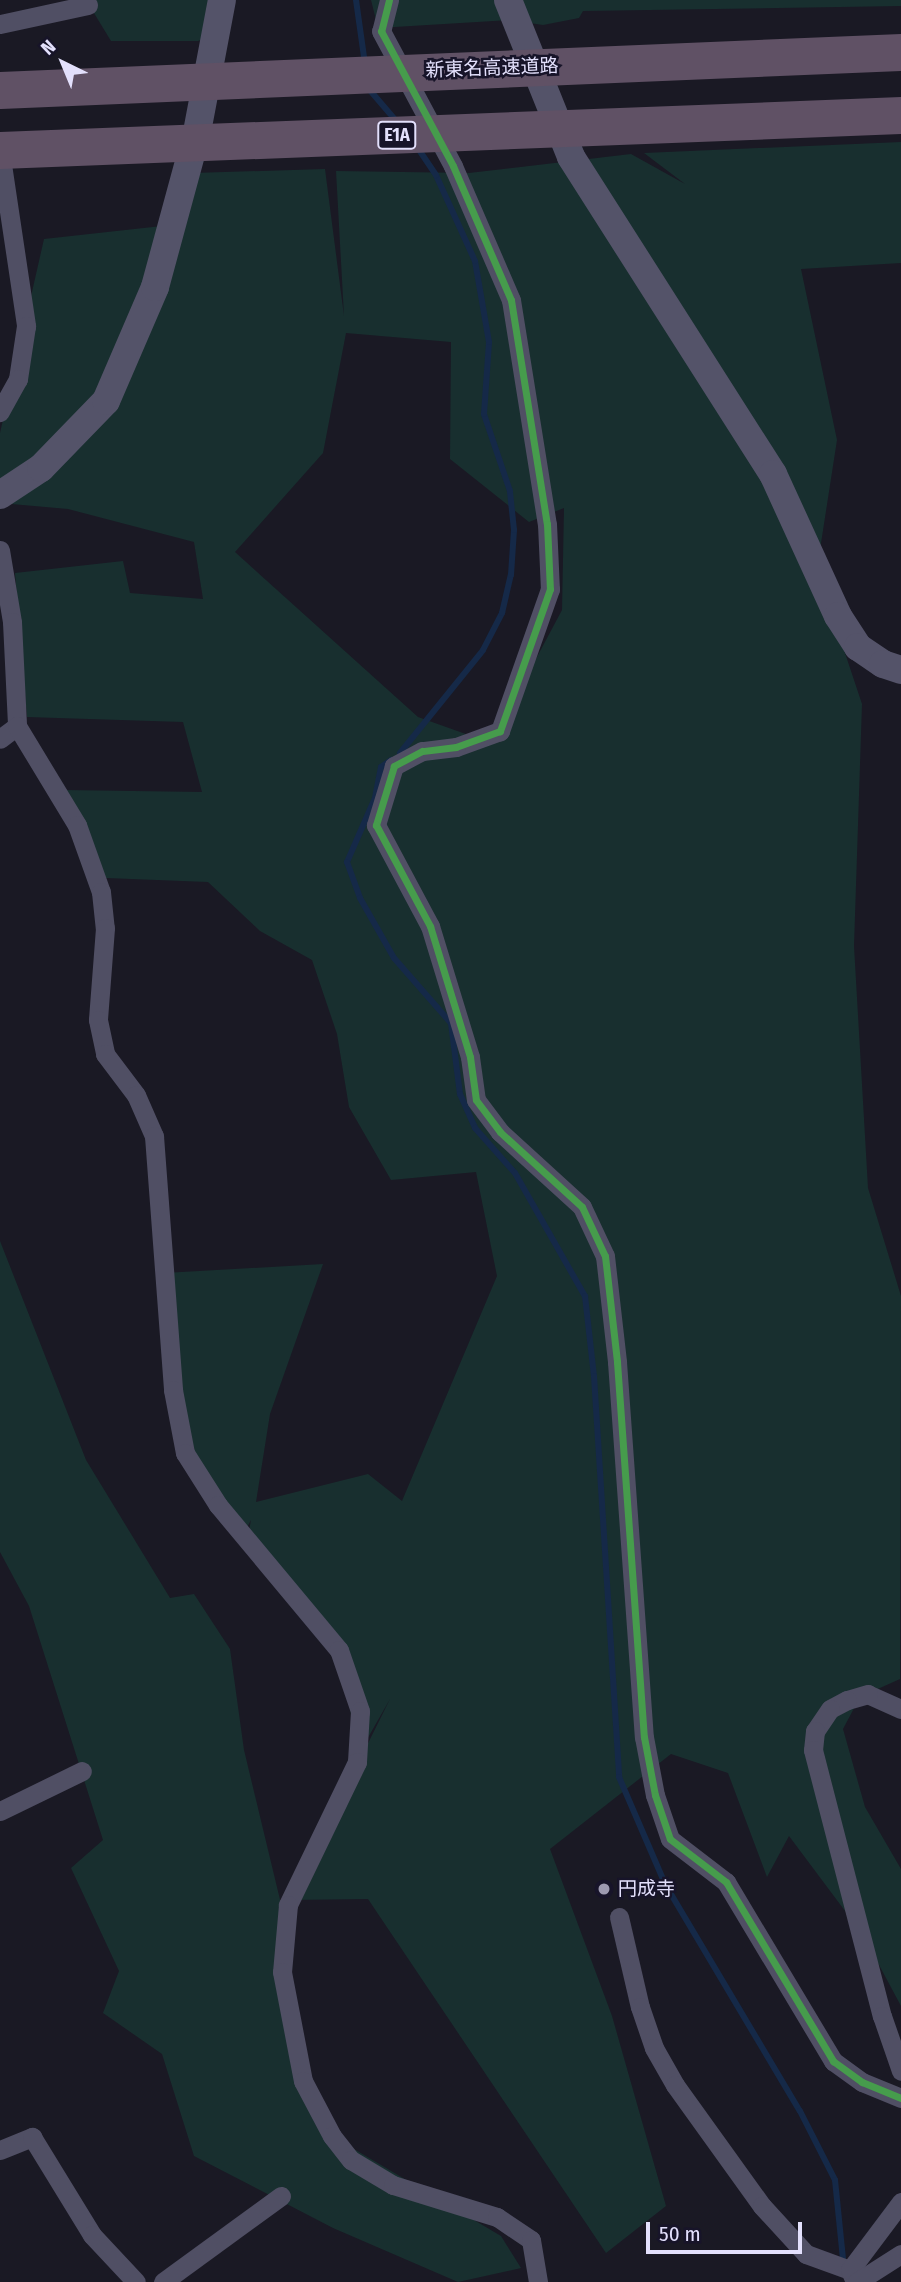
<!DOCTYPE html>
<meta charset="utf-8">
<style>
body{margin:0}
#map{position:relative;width:901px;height:2282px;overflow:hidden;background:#1a1924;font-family:"Fira Sans Condensed","Noto Sans JP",sans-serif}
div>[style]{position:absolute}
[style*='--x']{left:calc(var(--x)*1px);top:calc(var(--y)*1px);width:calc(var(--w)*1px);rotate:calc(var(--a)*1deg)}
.green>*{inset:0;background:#182f2f}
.stream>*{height:6px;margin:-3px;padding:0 3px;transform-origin:3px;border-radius:3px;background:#152948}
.street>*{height:19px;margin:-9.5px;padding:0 9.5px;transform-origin:9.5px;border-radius:9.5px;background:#504f64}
.secondary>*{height:28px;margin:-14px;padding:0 14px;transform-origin:14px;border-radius:14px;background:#545369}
.highway>*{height:37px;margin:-18.5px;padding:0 18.5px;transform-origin:18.5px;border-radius:18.5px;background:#605165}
.cycleway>*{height:7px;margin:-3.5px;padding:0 3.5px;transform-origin:3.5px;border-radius:3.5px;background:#469c4c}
.dots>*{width:19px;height:19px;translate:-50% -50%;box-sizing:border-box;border:4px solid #171429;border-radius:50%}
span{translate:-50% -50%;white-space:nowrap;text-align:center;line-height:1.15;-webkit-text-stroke:5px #171429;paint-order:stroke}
.shield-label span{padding:2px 5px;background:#171429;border:2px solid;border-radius:5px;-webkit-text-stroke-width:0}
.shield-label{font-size:18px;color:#e3e0fc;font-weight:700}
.street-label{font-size:19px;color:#e3e0fc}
.poi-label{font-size:19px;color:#e3e0fc}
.left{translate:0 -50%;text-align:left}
.north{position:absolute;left:28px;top:28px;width:70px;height:70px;-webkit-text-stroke:5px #171429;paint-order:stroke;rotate:317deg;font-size:19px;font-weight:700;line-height:28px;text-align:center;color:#e3e0fc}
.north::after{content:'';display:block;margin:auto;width:24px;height:32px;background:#e3e0fc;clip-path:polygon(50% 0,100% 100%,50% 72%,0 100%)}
.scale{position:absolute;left:646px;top:2222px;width:156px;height:32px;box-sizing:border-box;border:4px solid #e3e0fc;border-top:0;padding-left:9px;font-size:21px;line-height:24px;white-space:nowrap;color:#e3e0fc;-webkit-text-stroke:5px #171429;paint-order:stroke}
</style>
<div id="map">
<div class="green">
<div style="clip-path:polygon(86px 0,217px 0,211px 37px,198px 41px,111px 41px)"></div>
<div style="clip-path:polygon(371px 0,901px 0,901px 6px,583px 11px,579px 18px,543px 25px,510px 20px,378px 28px)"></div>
<div style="clip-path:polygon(evenodd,901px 142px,901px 263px,801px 269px,837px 440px,817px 569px,862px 704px,854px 946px,868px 1188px,901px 1296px,900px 1679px,860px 1697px,843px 1729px,865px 1807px,901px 1869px,901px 2006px,863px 1935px,789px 1836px,767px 1877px,728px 1773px,671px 1754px,550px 1849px,612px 2016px,666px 2206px,606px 2253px,368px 1899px,290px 1900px,390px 1699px,357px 1757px,342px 1651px,248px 1536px,251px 1520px,243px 1535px,185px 1453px,164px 1273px,323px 1264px,270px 1414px,256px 1502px,368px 1474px,402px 1501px,497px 1276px,476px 1172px,391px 1180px,349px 1107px,337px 1034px,312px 960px,260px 931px,208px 882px,106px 878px,63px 790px,202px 792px,183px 722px,27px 717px,15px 573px,123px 561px,130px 593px,203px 599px,194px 542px,68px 509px,0 503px,0 433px,44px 239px,171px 225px,193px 173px,325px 169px,344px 316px,336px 171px,469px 173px,631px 154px,685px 184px,644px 153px,901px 142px,346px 333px,451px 342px,450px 459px,529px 522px,564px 508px,562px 610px,491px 743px,418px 717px,235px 552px,323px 453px,346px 333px)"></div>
<div style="clip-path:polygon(0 1241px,86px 1460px,170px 1598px,194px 1594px,230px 1649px,244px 1750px,282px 1908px,303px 2081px,332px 2136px,501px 2236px,521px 2268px,458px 2282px,333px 2228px,194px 2156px,162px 2054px,103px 2013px,119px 1971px,71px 1868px,103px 1840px,29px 1606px,0 1552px)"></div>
</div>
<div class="stream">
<div style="--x:356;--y:0;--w:65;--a:82"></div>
<div style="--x:368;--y:88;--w:46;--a:49.4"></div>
<div style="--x:400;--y:753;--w:132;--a:-51.1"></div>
<div style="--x:483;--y:650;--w:42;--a:-62.8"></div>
<div style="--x:502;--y:613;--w:39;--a:-77"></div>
<div style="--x:511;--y:575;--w:45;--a:-86.2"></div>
<div style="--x:514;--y:530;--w:39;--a:-96"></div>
<div style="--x:510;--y:491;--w:81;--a:-108.7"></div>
<div style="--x:484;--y:414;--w:72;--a:-86"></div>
<div style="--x:489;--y:342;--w:82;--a:-99.8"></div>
<div style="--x:475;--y:261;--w:94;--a:-114.4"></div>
<div style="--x:436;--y:175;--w:32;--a:-124"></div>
<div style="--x:391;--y:760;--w:12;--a:145"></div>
<div style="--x:381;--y:767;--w:32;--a:101"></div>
<div style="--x:375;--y:798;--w:70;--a:113.6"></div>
<div style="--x:347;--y:862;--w:38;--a:70"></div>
<div style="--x:360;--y:898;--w:69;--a:60.5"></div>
<div style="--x:394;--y:958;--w:86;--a:48.8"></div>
<div style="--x:451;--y:1023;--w:72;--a:82.8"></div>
<div style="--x:460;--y:1094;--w:37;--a:66"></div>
<div style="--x:475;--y:1128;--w:60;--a:48.4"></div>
<div style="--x:515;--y:1173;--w:142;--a:60.4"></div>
<div style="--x:585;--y:1296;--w:81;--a:83.6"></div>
<div style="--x:594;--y:1376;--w:402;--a:86.4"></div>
<div style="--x:619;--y:1777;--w:116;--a:66.7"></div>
<div style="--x:665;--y:1884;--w:264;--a:59.3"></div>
<div style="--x:800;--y:2111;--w:77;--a:63.1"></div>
<div style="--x:835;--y:2180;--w:79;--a:84.2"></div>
</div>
<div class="street">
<div style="--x:389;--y:0;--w:32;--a:104"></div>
<div style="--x:381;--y:31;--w:153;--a:61.9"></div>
<div style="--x:453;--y:166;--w:146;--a:66.6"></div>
<div style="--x:511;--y:300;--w:227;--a:80.9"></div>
<div style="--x:547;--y:524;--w:65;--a:87.4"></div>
<div style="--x:550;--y:589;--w:151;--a:109.4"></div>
<div style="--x:500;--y:731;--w:47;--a:160"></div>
<div style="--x:456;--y:747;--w:34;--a:173"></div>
<div style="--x:422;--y:751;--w:32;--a:152"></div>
<div style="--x:394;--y:766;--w:62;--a:107"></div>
<div style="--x:376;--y:825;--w:115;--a:61.9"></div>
<div style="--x:430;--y:926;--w:137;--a:73"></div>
<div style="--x:470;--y:1057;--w:43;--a:82.1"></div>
<div style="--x:476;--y:1100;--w:40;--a:53"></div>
<div style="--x:500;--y:1132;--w:111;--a:42.4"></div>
<div style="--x:582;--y:1207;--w:54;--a:64.9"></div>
<div style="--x:605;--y:1256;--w:107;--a:83.5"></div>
<div style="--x:617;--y:1362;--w:376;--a:85.9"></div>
<div style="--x:644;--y:1737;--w:59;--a:79.3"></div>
<div style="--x:655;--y:1795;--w:46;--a:71.2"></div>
<div style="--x:670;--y:1839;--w:71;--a:37.5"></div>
<div style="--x:726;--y:1882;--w:209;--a:59.1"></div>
<div style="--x:833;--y:2061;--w:36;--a:36"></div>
<div style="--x:862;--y:2082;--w:42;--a:22.3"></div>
<div style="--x:0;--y:24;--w:90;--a:-12.2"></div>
<div style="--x:0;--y:151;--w:177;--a:81.5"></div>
<div style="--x:26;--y:326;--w:54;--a:98.6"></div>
<div style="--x:18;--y:379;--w:38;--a:119"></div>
<div style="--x:0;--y:550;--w:73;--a:80.5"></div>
<div style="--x:12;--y:622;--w:104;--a:87.2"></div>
<div style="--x:17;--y:726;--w:21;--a:143"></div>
<div style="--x:17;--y:726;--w:116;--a:58.8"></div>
<div style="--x:77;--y:825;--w:71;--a:70.3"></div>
<div style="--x:101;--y:892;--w:36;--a:84"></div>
<div style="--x:105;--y:928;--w:92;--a:94.4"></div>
<div style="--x:98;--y:1020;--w:35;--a:78"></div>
<div style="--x:105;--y:1054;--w:51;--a:52.9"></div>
<div style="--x:136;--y:1095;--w:45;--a:66.3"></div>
<div style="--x:154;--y:1136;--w:255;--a:85.7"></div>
<div style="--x:173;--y:1390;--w:64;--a:79.2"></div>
<div style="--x:185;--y:1453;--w:62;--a:57.6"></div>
<div style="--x:218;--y:1505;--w:189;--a:50.2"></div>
<div style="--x:339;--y:1650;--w:65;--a:71"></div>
<div style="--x:360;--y:1711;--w:51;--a:93.4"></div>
<div style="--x:357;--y:1762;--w:159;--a:115.8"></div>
<div style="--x:288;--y:1905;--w:67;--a:95.1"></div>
<div style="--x:282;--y:1972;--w:111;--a:79.1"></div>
<div style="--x:303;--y:2081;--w:62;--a:62.2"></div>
<div style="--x:332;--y:2136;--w:31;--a:52"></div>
<div style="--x:351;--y:2160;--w:49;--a:30.8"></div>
<div style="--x:393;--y:2185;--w:109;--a:17.1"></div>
<div style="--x:497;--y:2217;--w:41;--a:34.1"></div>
<div style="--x:531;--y:2240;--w:43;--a:80.5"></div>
<div style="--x:901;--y:1709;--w:36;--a:-156"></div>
<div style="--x:868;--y:1694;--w:22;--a:164"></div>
<div style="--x:847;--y:1700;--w:19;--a:152"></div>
<div style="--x:830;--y:1709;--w:27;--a:124"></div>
<div style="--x:815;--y:1731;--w:19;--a:96"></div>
<div style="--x:813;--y:1750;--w:275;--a:75.5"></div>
<div style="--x:882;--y:2016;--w:58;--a:70.9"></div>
<div style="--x:0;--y:1811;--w:91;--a:-26"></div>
<div style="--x:619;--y:1917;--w:92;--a:76.9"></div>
<div style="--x:640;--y:2007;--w:43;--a:71.1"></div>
<div style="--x:654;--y:2048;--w:43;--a:60.4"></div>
<div style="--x:675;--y:2085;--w:149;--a:54.3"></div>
<div style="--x:762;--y:2206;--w:65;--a:47.5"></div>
<div style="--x:806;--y:2254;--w:47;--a:20"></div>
<div style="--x:850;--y:2270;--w:13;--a:67"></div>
<div style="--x:0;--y:2150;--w:35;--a:-22"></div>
<div style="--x:32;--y:2137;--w:115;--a:58.5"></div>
<div style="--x:92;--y:2235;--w:64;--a:46.9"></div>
<div style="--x:850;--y:2270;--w:85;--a:-53.1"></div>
<div style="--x:163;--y:2282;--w:146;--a:-36.1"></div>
<div style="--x:857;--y:2282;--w:52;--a:-32.5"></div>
</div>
<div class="secondary">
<div style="--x:508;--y:0;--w:169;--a:68.1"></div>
<div style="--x:571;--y:157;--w:376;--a:57.5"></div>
<div style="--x:773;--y:474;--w:156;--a:65.4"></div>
<div style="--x:838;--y:616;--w:37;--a:57"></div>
<div style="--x:858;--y:647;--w:30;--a:34"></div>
<div style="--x:883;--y:664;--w:19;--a:18"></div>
<div style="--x:0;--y:495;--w:49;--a:-33.4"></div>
<div style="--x:41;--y:468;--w:93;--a:-45.9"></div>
<div style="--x:106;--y:401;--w:124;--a:-66.7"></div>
<div style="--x:155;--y:287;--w:161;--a:-74.8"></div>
<div style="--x:197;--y:132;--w:134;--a:-79.3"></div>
</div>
<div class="highway">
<div style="--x:0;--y:90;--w:902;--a:-2.42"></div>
<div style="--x:0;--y:150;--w:902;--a:-2.22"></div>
</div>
<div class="cycleway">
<div style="--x:389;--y:0;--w:32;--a:104"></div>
<div style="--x:381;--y:31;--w:153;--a:61.9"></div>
<div style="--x:453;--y:166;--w:146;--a:66.6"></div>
<div style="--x:511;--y:300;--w:227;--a:80.9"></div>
<div style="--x:547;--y:524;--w:65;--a:87.4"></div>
<div style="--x:550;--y:589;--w:151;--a:109.4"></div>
<div style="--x:500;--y:731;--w:47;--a:160"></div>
<div style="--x:456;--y:747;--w:34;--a:173"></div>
<div style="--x:422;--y:751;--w:32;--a:152"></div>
<div style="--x:394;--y:766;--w:62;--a:107"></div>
<div style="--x:376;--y:825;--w:115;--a:61.9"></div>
<div style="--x:430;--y:926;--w:137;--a:73"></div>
<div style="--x:470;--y:1057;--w:43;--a:82.1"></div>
<div style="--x:476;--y:1100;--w:40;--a:53"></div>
<div style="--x:500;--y:1132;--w:111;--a:42.4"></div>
<div style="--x:582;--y:1207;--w:54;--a:64.9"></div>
<div style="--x:605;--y:1256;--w:107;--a:83.5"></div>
<div style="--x:617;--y:1362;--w:376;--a:85.9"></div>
<div style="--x:644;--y:1737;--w:59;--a:79.3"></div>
<div style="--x:655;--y:1795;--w:46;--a:71.2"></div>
<div style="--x:670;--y:1839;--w:71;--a:37.5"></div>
<div style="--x:726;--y:1882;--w:209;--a:59.1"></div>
<div style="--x:833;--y:2061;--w:36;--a:36"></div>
<div style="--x:862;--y:2082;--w:42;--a:22.3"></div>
</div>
<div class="dots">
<div style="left:604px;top:1889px;background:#9d9ab0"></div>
</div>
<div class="shield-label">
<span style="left:397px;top:135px">E1A</span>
</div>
<div class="street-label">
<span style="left:492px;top:68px;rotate:-2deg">新東名高速道路</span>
</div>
<div class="poi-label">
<span class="left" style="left:618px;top:1889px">円成寺</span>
</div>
<div class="north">N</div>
<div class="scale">50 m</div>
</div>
